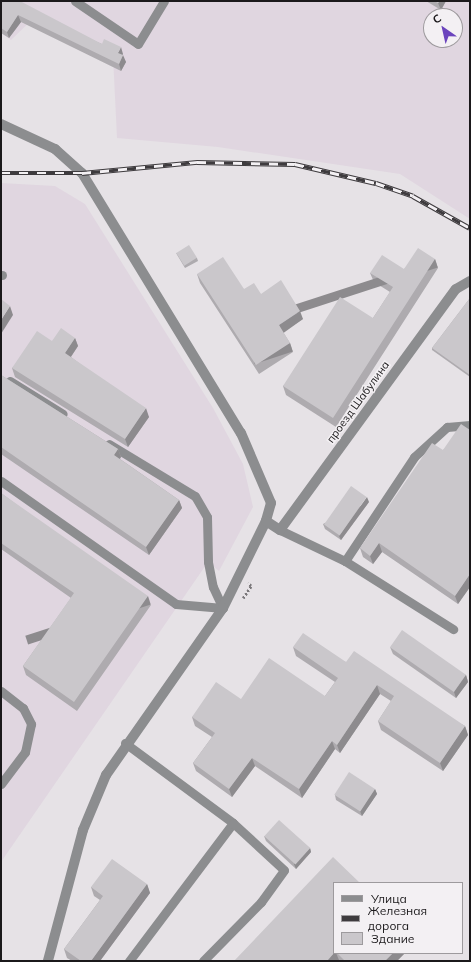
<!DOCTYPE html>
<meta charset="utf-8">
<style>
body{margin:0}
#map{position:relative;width:471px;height:962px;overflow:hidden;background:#e6e2e6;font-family:Mulish,sans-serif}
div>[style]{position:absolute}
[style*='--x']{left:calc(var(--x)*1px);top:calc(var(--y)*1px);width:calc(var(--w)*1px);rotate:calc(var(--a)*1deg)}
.built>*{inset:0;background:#e0d6e0}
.path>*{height:2.5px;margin-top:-1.25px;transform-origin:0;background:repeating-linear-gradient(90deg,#7b787b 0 2px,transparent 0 4px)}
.service>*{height:9px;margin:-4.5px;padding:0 4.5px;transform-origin:4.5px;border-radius:4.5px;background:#8c8d8f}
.minor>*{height:10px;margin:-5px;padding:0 5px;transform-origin:5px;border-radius:5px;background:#8c8d8f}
.rail>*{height:4.5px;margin-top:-2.25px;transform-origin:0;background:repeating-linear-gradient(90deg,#f3f0f3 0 9px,#3e3b3e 0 18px);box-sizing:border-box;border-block:1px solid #3e3b3e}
.wall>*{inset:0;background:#aeabaf}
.shaded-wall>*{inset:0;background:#8d8b8e;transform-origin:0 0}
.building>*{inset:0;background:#cac7cb;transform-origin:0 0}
span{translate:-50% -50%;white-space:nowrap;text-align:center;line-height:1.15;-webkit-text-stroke:3px #f3f0f3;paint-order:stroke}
.street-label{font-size:11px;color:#1b191b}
.frame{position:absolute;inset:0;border:2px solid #1b191b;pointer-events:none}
.legend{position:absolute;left:333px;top:882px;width:130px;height:72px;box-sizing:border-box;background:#f3f0f3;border:1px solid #9d9a9d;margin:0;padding:5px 7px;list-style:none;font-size:12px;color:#1b191b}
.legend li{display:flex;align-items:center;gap:8px;height:20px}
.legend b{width:20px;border:1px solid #9d9a9d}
.north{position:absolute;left:423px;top:8px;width:40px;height:40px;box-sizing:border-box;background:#f3f0f3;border:1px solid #9d9a9d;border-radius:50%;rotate:326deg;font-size:11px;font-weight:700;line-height:16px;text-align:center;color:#1b191b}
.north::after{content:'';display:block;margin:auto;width:14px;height:18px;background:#6b44bd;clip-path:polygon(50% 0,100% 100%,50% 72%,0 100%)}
</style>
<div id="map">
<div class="built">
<div style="clip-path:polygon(evenodd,1px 1px,470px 1px,470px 219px,400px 174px,218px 147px,117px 138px,113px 56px,38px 14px,11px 40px,1px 33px,1px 1px,431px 16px,455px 16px,455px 40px,431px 40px,431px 16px)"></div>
<div style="clip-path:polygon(1px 183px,55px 186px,85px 204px,213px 408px,243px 464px,253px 507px,219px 571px,208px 562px,1px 862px)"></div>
</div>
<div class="path">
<div style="--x:243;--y:598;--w:14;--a:-56"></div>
<div style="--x:251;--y:586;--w:4;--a:-146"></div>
</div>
<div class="service">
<div style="--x:75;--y:1;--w:76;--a:34.3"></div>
<div style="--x:138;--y:44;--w:50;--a:-58.8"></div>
<div style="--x:1;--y:275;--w:1;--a:0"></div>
<div style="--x:10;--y:381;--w:62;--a:31.9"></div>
<div style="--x:109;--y:444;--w:100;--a:31.2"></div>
<div style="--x:195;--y:496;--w:24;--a:60"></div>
<div style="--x:207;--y:517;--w:45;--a:88.7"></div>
<div style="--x:208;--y:562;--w:25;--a:79"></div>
<div style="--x:213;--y:587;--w:23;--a:65"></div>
<div style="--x:1;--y:481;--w:214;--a:35.1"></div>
<div style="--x:176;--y:604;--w:47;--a:4.9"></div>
<div style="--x:280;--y:530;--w:72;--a:25.5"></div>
<div style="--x:345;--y:561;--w:128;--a:32.2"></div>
<div style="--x:345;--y:561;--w:125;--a:-56.4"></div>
<div style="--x:414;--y:457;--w:45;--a:-42.3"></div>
<div style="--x:447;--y:427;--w:23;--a:-5"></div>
<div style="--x:1;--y:691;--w:28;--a:38"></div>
<div style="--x:23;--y:708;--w:18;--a:63"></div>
<div style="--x:31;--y:724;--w:29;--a:102"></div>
<div style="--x:25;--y:752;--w:40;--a:127"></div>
<div style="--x:125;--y:743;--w:134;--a:36.5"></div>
<div style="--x:233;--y:823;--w:173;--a:127"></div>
<div style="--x:203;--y:961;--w:83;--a:-45.5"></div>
<div style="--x:261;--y:902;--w:39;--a:-54"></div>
<div style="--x:284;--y:870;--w:69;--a:-137.3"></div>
</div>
<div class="minor">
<div style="--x:1;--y:124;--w:60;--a:24.8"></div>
<div style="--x:55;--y:149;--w:36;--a:42"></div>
<div style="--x:82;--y:173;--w:305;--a:58.6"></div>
<div style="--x:241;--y:433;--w:76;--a:66.8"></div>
<div style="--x:271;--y:503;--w:19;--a:106"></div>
<div style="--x:266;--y:521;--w:97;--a:116.3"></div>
<div style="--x:223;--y:608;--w:204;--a:125"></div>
<div style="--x:106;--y:775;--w:60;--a:112.7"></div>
<div style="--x:83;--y:830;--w:136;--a:105"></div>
<div style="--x:266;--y:521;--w:17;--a:33"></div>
<div style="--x:280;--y:530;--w:298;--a:-53.9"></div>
<div style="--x:456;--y:289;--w:16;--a:-30"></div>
</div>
<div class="rail">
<div style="--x:1;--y:173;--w:81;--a:0"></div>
<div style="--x:82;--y:173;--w:116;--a:-5.5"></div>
<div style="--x:197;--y:162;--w:98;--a:1.2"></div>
<div style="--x:295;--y:164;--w:83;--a:13.2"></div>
<div style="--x:376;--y:183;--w:39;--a:19"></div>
<div style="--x:413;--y:196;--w:65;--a:29.3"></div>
</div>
<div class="wall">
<div style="clip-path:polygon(1px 1px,102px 44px,123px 54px,122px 55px,126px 62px,121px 71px,21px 22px,9px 38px,1px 33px)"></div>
<div style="clip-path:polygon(426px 1px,446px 1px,441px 10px)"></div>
<div style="clip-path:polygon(176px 253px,197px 258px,198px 261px,185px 268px)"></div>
<div style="clip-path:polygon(435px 259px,438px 268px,336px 427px,286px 395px,283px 386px,373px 318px,390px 292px,374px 282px,370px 273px,404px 269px)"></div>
<div style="clip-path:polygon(197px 274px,244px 289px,261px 294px,303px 319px,283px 332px,290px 343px,293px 352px,259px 374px,200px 283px)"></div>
<div style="clip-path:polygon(470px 298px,470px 377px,432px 350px,432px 348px)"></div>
<div style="clip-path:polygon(75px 338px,78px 346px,71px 357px,149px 417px,128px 447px,15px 377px,12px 368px,52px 341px)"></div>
<div style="clip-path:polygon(1px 375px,118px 449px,121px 457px,120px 459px,179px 500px,182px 508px,149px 555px,1px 454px)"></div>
<div style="clip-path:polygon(470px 430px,470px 587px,458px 604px,382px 552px,373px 564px,363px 557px,360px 548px,443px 450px)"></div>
<div style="clip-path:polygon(1px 493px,151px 605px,77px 711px,26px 675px,23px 666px,71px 598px,1px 549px)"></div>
<div style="clip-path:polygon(369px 502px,341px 540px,325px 529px,323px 524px)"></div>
<div style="clip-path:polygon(293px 647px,346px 662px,465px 726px,468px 735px,443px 771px,381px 730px,378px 721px,391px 701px,380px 694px,340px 753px,335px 749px,302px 798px,255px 766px,232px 797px,196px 771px,193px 763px,212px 737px,195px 726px,192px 717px,241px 699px,325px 696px,335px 682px,296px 656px)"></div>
<div style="clip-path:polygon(390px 647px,466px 675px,468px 682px,456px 698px,393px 654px)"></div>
<div style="clip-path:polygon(375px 789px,377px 794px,362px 816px,336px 800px,335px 795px)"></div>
<div style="clip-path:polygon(264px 836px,310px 848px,311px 852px,296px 869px,266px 841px)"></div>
<div style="clip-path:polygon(147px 884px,150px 893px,100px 961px,72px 961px,67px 958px,64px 949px,100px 900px,94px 896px,91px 887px)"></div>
<div style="clip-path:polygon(334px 953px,405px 953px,397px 961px,339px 961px,339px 960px,338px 961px,234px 961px)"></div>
</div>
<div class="shaded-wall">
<div style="clip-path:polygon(440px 1px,446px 1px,441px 10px,438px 3px)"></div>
<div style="clip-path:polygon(18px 15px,21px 22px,9px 38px,7px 32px)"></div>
<div style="clip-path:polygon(121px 47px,123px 54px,120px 59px,118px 53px)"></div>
<div style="clip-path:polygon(123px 55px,126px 62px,121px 71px,119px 64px)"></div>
<div style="left:435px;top:259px;width:9px;height:189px;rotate:72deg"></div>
<div style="clip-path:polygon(10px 306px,13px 315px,1px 334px,1px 320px)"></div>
<div style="clip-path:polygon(300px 311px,303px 319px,282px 334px,279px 325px)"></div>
<div style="clip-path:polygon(75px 338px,78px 346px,68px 361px,65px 353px)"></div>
<div style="left:290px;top:343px;width:9px;height:40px;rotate:72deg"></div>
<div style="clip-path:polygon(146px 408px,149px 417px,128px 447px,125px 439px)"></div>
<div style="clip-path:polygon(118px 449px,121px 457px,117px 463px,114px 455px)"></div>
<div style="clip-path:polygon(367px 497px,369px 502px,341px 540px,339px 536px)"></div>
<div style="clip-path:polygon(179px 500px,182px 508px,149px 555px,146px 547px)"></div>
<div style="clip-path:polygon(379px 543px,382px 552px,373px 564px,370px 556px)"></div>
<div style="clip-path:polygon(470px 574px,470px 587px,458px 604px,455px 596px)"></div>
<div style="left:148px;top:596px;width:9px;height:129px;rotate:72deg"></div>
<div style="clip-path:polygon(466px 675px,468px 682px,456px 698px,454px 692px)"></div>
<div style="clip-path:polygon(377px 685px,380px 694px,340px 753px,337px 745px)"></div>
<div style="clip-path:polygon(465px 726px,468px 735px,443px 771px,440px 763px)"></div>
<div style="clip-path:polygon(332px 741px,335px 749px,302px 798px,299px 789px)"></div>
<div style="clip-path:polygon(252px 758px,255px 766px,232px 797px,229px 789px)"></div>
<div style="clip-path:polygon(375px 789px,377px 794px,362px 816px,360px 811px)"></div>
<div style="clip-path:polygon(310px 848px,311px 852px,296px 869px,294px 864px)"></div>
<div style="clip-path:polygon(147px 884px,150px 893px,100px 961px,91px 961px)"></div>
<div style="clip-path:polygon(334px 953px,336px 953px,339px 960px,338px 961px,327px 961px)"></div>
<div style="clip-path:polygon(393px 953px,405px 953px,397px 961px,385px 961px)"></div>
</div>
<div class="building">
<div style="clip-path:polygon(1px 1px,20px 1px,102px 44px,104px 39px,121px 47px,118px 53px,123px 55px,119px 64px,18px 15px,7px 32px,1px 28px)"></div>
<div style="clip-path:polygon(434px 1px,440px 1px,438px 3px)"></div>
<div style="left:189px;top:245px;width:15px;height:15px;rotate:58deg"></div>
<div style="clip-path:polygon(418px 248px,435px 259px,333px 418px,283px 386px,340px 297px,373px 318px,393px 287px,370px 273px,382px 255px,404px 269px)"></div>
<div style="clip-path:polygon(223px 257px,244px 289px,254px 283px,261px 294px,281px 280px,300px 311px,279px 325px,290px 343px,256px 365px,197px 274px)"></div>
<div style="clip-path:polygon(470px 298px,470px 375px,432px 348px)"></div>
<div style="clip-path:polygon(1px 299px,10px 306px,1px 320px)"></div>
<div style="clip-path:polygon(61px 328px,75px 338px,65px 353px,146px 408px,125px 439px,12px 368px,37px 331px,52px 341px)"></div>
<div style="clip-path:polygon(1px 375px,118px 449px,114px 455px,179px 500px,146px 547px,1px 447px)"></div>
<div style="clip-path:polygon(461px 424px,470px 430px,470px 574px,455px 596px,379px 543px,370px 556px,360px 548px,432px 443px,443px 450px)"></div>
<div style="left:351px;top:486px;width:19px;height:47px;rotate:35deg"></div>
<div style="clip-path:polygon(1px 493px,148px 596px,74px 702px,23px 666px,74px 593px,1px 543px)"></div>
<div style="left:402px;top:630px;width:78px;height:21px;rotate:35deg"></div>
<div style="clip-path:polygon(303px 633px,346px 662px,354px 651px,465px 726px,440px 763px,378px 721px,394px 696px,377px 685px,337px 745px,332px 741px,299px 789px,252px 758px,229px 789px,193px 763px,215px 733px,192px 717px,216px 682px,241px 699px,269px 658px,325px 696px,338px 678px,293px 647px)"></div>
<div style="left:349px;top:772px;width:31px;height:27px;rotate:33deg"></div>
<div style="left:279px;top:820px;width:42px;height:22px;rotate:42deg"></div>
<div style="clip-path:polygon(333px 857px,360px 883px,334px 883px,334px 953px,327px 961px,234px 961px)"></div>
<div style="clip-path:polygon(112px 859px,147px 884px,91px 961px,81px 961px,64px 949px,103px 896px,91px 887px)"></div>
<div style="clip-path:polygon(337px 953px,393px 953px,385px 961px,345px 961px)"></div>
</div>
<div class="street-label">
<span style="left:358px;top:402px;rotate:-54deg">проезд Шабулина</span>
</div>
<div class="frame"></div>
<ul class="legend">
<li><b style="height:5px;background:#8c8d8f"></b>Улица</li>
<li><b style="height:5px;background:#3e3b3e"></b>Железная дорога</li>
<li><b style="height:11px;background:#cac7cb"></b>Здание</li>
</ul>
<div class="north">С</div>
</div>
